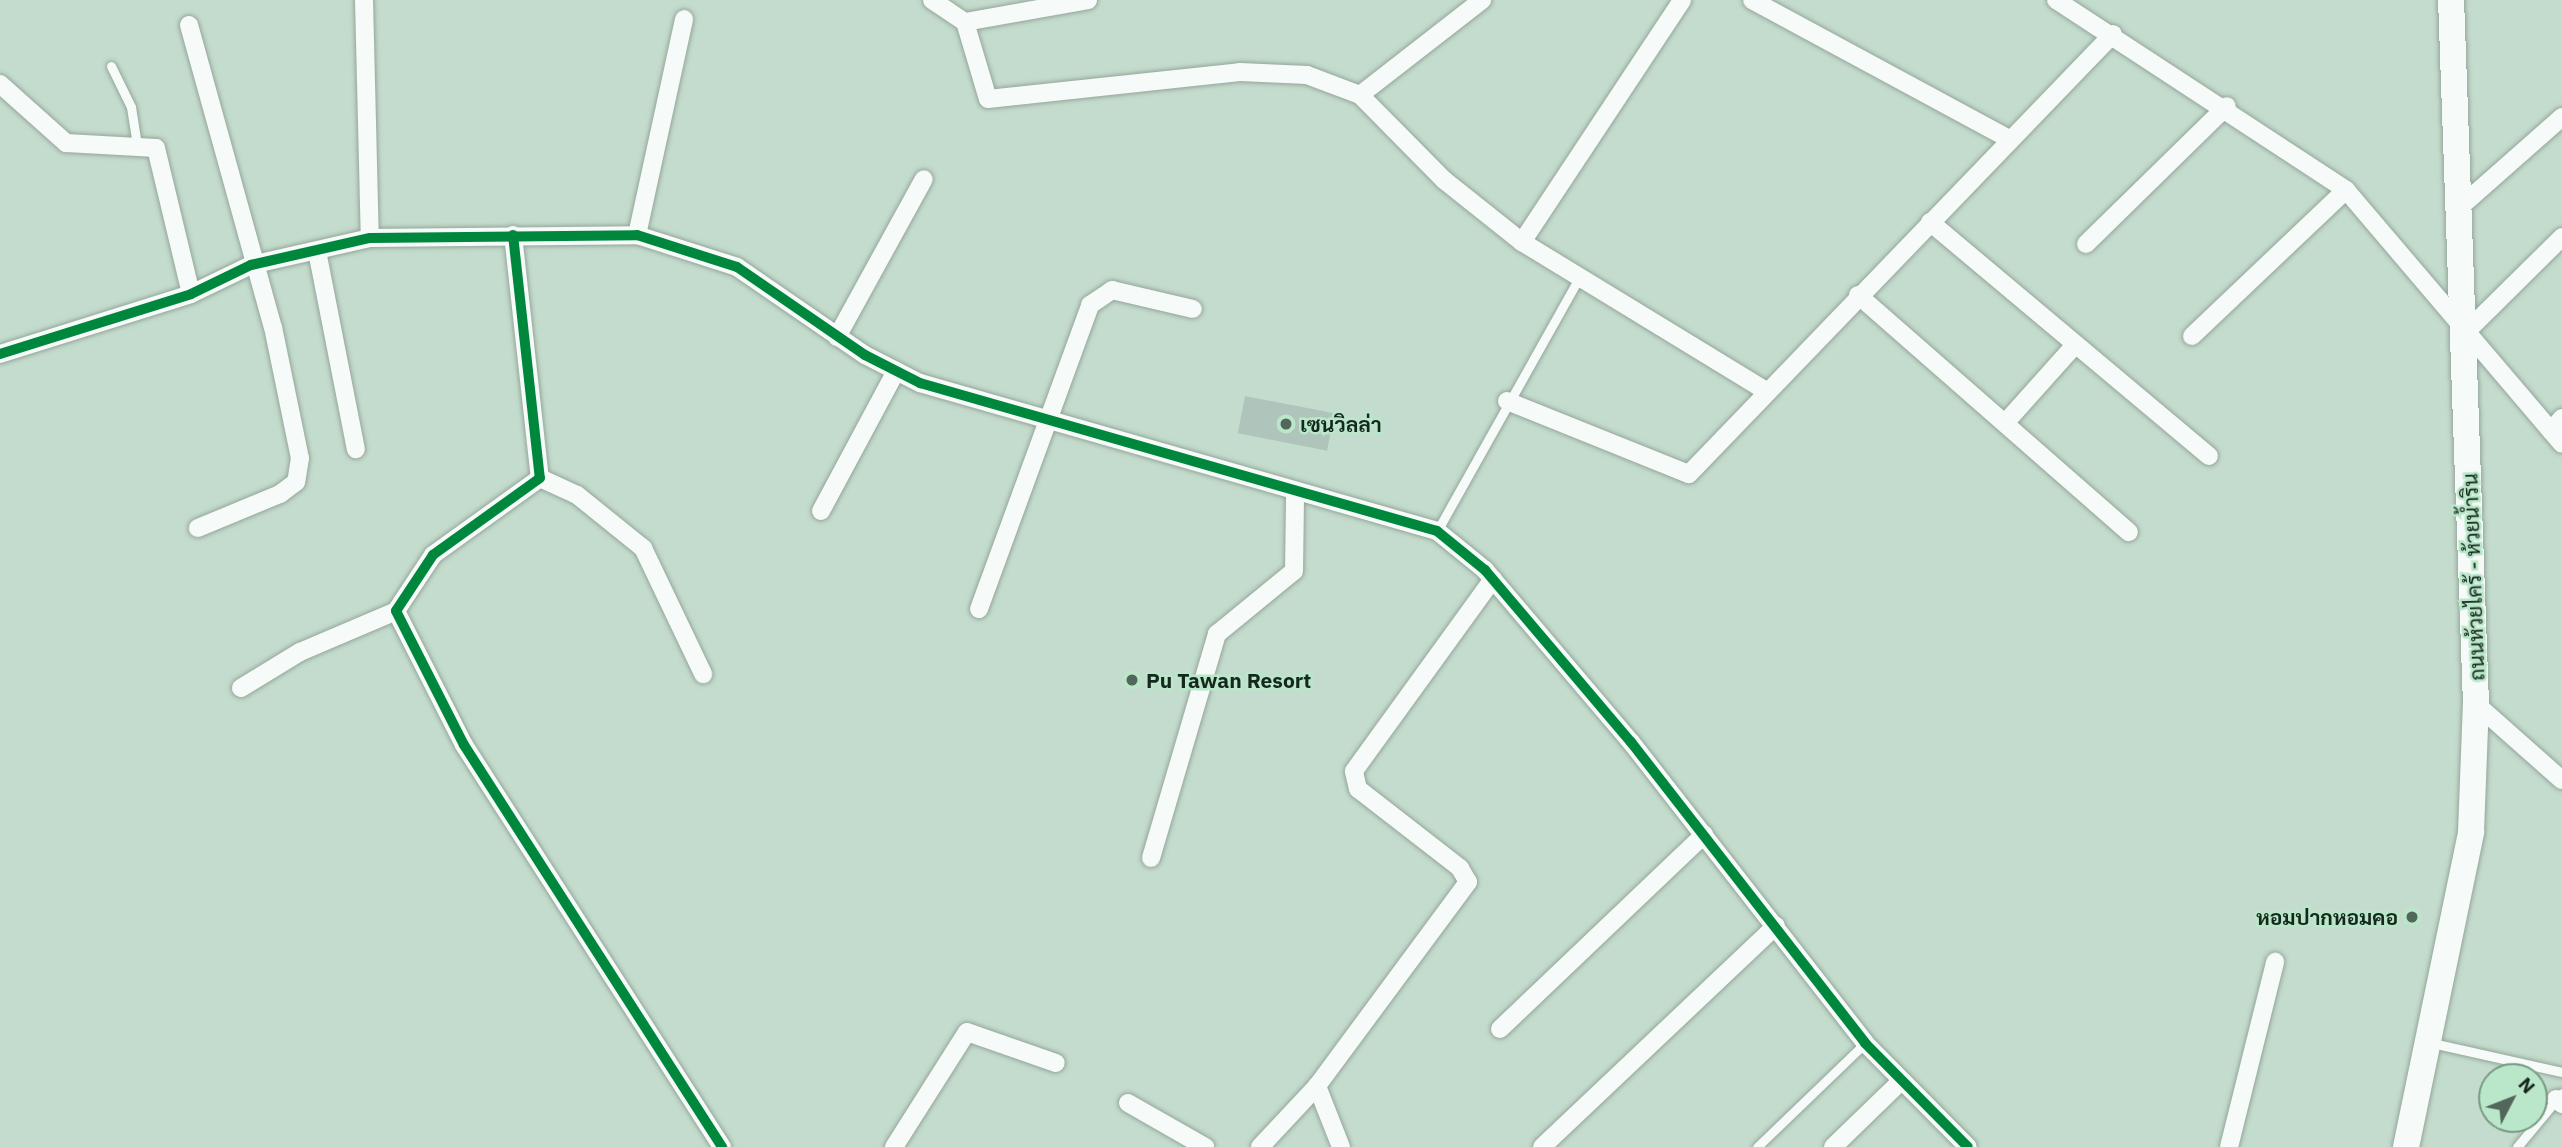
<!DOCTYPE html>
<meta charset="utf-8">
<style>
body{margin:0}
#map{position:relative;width:2562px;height:1147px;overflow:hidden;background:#c4dccd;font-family:"IBM Plex Sans",Sarabun,sans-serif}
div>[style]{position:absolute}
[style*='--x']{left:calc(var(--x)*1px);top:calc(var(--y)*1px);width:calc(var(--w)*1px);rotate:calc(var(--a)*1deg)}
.building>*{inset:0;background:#afc5bb;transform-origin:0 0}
.roads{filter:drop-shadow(0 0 2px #94a69a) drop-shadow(0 0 2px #94a69a)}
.service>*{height:9px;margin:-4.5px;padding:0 4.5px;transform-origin:4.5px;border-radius:4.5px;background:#f6faf8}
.minor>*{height:18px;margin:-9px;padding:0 9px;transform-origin:9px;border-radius:9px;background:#f6faf8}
.secondary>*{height:26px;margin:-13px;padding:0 13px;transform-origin:13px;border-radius:13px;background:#f6faf8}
.cycleway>*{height:10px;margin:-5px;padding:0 5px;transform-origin:5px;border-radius:5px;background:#00873e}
.dots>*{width:19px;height:19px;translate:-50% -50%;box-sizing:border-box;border:4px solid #bae7ca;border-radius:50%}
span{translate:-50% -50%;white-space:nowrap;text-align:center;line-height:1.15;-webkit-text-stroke:5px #bae7ca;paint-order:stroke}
.poi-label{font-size:21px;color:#16271d;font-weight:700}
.left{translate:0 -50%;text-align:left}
.right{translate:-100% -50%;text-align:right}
.street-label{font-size:21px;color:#16271d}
.north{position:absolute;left:2478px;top:1063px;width:70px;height:70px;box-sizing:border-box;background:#bae7ca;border:2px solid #789a85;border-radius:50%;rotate:48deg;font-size:19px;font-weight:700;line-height:28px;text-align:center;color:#16271d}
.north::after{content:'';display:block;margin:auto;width:24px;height:32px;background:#53665b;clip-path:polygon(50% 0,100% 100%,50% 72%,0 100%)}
</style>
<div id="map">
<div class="building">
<div style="left:1245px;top:396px;width:91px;height:38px;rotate:11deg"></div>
</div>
<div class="roads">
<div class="service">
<div style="--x:111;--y:66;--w:46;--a:64"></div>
<div style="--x:131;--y:107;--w:39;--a:81"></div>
<div style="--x:1437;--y:531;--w:288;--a:-60.7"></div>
<div style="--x:2432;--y:1043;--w:133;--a:12.6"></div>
<div style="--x:1757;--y:1147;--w:150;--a:-43.9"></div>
<div style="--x:2517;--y:1147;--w:70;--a:-50.2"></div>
</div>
<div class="minor">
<div style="--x:364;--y:0;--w:238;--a:88.6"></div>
<div style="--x:932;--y:0;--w:40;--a:34"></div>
<div style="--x:965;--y:22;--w:125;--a:-10.1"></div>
<div style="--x:1752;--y:0;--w:292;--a:28.4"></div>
<div style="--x:2056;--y:0;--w:347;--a:33.2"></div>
<div style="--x:2346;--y:190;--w:333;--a:49.6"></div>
<div style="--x:965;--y:22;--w:80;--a:73.4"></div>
<div style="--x:988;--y:99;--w:253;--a:-6.1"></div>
<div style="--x:1240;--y:72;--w:67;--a:2.6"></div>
<div style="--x:1307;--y:75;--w:57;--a:20.7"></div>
<div style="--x:1360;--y:95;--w:120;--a:45.3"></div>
<div style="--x:1444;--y:180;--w:100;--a:38.5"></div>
<div style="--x:1522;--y:242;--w:286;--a:31.4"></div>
<div style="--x:189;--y:25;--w:313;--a:74.5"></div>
<div style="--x:273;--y:327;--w:134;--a:78.4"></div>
<div style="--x:300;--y:458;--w:24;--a:99"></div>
<div style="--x:296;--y:482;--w:20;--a:143"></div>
<div style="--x:280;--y:494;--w:89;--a:157.5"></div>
<div style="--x:0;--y:84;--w:89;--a:41.8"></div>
<div style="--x:66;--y:143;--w:90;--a:3.2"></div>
<div style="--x:156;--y:148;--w:150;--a:76.5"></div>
<div style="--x:1360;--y:95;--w:155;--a:-37.9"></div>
<div style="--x:2460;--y:207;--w:136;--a:-41.4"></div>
<div style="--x:1930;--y:222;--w:364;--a:40"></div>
<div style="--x:513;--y:235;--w:244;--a:83.7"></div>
<div style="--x:540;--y:478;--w:132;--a:144.3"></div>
<div style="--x:433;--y:555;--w:67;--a:123.5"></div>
<div style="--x:396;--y:611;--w:150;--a:63.1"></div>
<div style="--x:464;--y:745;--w:478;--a:57.3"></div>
<div style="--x:637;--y:235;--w:221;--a:-77.7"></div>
<div style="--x:1522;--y:242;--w:290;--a:-56.5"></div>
<div style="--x:2086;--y:244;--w:197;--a:-44.4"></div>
<div style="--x:317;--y:251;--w:202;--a:78.9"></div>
<div style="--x:1858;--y:295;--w:360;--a:41.2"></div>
<div style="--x:2466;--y:332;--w:135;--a:-44.7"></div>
<div style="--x:2192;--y:336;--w:212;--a:-43.5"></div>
<div style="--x:837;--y:337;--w:180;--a:-61.2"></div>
<div style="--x:0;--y:354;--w:200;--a:-17.4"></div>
<div style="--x:191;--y:294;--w:67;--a:-25.8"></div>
<div style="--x:251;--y:265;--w:122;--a:-12.8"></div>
<div style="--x:370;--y:238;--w:267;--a:-0.6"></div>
<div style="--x:637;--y:235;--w:105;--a:17.7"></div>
<div style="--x:737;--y:267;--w:155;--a:34.5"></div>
<div style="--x:865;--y:355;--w:62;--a:27"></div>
<div style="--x:920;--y:383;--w:538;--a:15.97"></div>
<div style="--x:1437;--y:531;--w:62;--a:39.1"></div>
<div style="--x:1485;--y:570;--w:226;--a:49.7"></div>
<div style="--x:1631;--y:742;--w:381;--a:52.1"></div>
<div style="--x:1865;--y:1043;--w:146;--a:45.3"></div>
<div style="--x:1507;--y:401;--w:196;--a:21.9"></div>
<div style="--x:1689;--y:474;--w:611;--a:-46.06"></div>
<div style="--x:2006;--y:422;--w:102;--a:-48.2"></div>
<div style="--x:2551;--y:431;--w:17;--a:-50"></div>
<div style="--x:540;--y:478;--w:41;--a:24.7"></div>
<div style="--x:577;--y:495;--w:85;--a:38.8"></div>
<div style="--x:643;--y:548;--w:140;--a:64.5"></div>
<div style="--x:821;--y:511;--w:159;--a:-61.8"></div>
<div style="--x:979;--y:609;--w:324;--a:-69.9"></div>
<div style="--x:1090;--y:305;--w:27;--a:-34"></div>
<div style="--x:1112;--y:290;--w:83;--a:13.2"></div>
<div style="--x:241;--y:688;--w:69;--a:-31.4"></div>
<div style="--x:300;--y:652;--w:104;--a:-23.1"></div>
<div style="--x:2476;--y:704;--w:115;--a:41.5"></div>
<div style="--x:1151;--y:858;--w:234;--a:-73.6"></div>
<div style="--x:1217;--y:634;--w:99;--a:-39.3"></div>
<div style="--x:1294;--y:571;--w:76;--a:-89.2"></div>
<div style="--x:1500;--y:1029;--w:282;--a:-43.6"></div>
<div style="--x:2556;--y:1099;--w:8;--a:40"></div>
<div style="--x:1128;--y:1103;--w:89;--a:29.7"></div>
<div style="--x:894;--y:1147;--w:136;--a:-57.6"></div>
<div style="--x:967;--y:1032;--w:94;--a:19.2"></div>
<div style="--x:1260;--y:1147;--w:83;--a:-46.9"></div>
<div style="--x:1341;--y:1147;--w:66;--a:-111.5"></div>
<div style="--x:1317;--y:1086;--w:254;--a:-53.5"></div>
<div style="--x:1468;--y:882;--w:16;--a:-120"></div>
<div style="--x:1460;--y:868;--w:129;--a:-142.2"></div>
<div style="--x:1358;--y:789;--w:18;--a:-103"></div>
<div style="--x:1354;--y:771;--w:237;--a:-54.1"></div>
<div style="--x:1542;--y:1147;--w:322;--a:-43.4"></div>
<div style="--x:1833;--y:1147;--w:95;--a:-44.1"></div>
<div style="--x:2229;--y:1147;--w:191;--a:-76"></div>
</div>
<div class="secondary">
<div style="--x:2406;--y:1147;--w:322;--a:-78.3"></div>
<div style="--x:2471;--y:832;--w:128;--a:-87.8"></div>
<div style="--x:2476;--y:704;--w:704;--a:-92.03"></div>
</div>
</div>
<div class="cycleway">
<div style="--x:513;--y:235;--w:244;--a:83.7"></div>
<div style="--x:540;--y:478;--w:132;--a:144.3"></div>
<div style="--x:433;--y:555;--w:67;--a:123.5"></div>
<div style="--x:396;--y:611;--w:150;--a:63.1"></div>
<div style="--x:464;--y:745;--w:478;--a:57.3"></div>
<div style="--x:0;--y:354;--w:200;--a:-17.4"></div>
<div style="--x:191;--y:294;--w:67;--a:-25.8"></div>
<div style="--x:251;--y:265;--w:122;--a:-12.8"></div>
<div style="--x:370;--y:238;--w:267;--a:-0.6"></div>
<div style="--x:637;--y:235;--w:105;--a:17.7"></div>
<div style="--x:737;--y:267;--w:155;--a:34.5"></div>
<div style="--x:865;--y:355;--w:62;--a:27"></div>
<div style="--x:920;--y:383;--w:538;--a:15.97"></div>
<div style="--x:1437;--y:531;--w:62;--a:39.1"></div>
<div style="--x:1485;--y:570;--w:226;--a:49.7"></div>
<div style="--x:1631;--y:742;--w:381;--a:52.1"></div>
<div style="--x:1865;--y:1043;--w:146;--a:45.3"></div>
</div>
<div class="dots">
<div style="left:1286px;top:424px;background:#53665b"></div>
<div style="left:1132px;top:680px;background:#53665b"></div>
<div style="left:2412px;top:917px;background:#53665b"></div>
</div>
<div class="poi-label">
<span class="left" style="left:1300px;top:424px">เซนวิลล่า</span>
<span class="left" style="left:1146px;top:680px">Pu Tawan Resort</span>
<span class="right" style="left:2398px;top:917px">หอมปากหอมคอ</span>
</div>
<div class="street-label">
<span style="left:2473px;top:577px;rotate:-92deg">ถนนห้วยไคร้ - ห้วยน้ำริน</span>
</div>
<div class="north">N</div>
</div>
